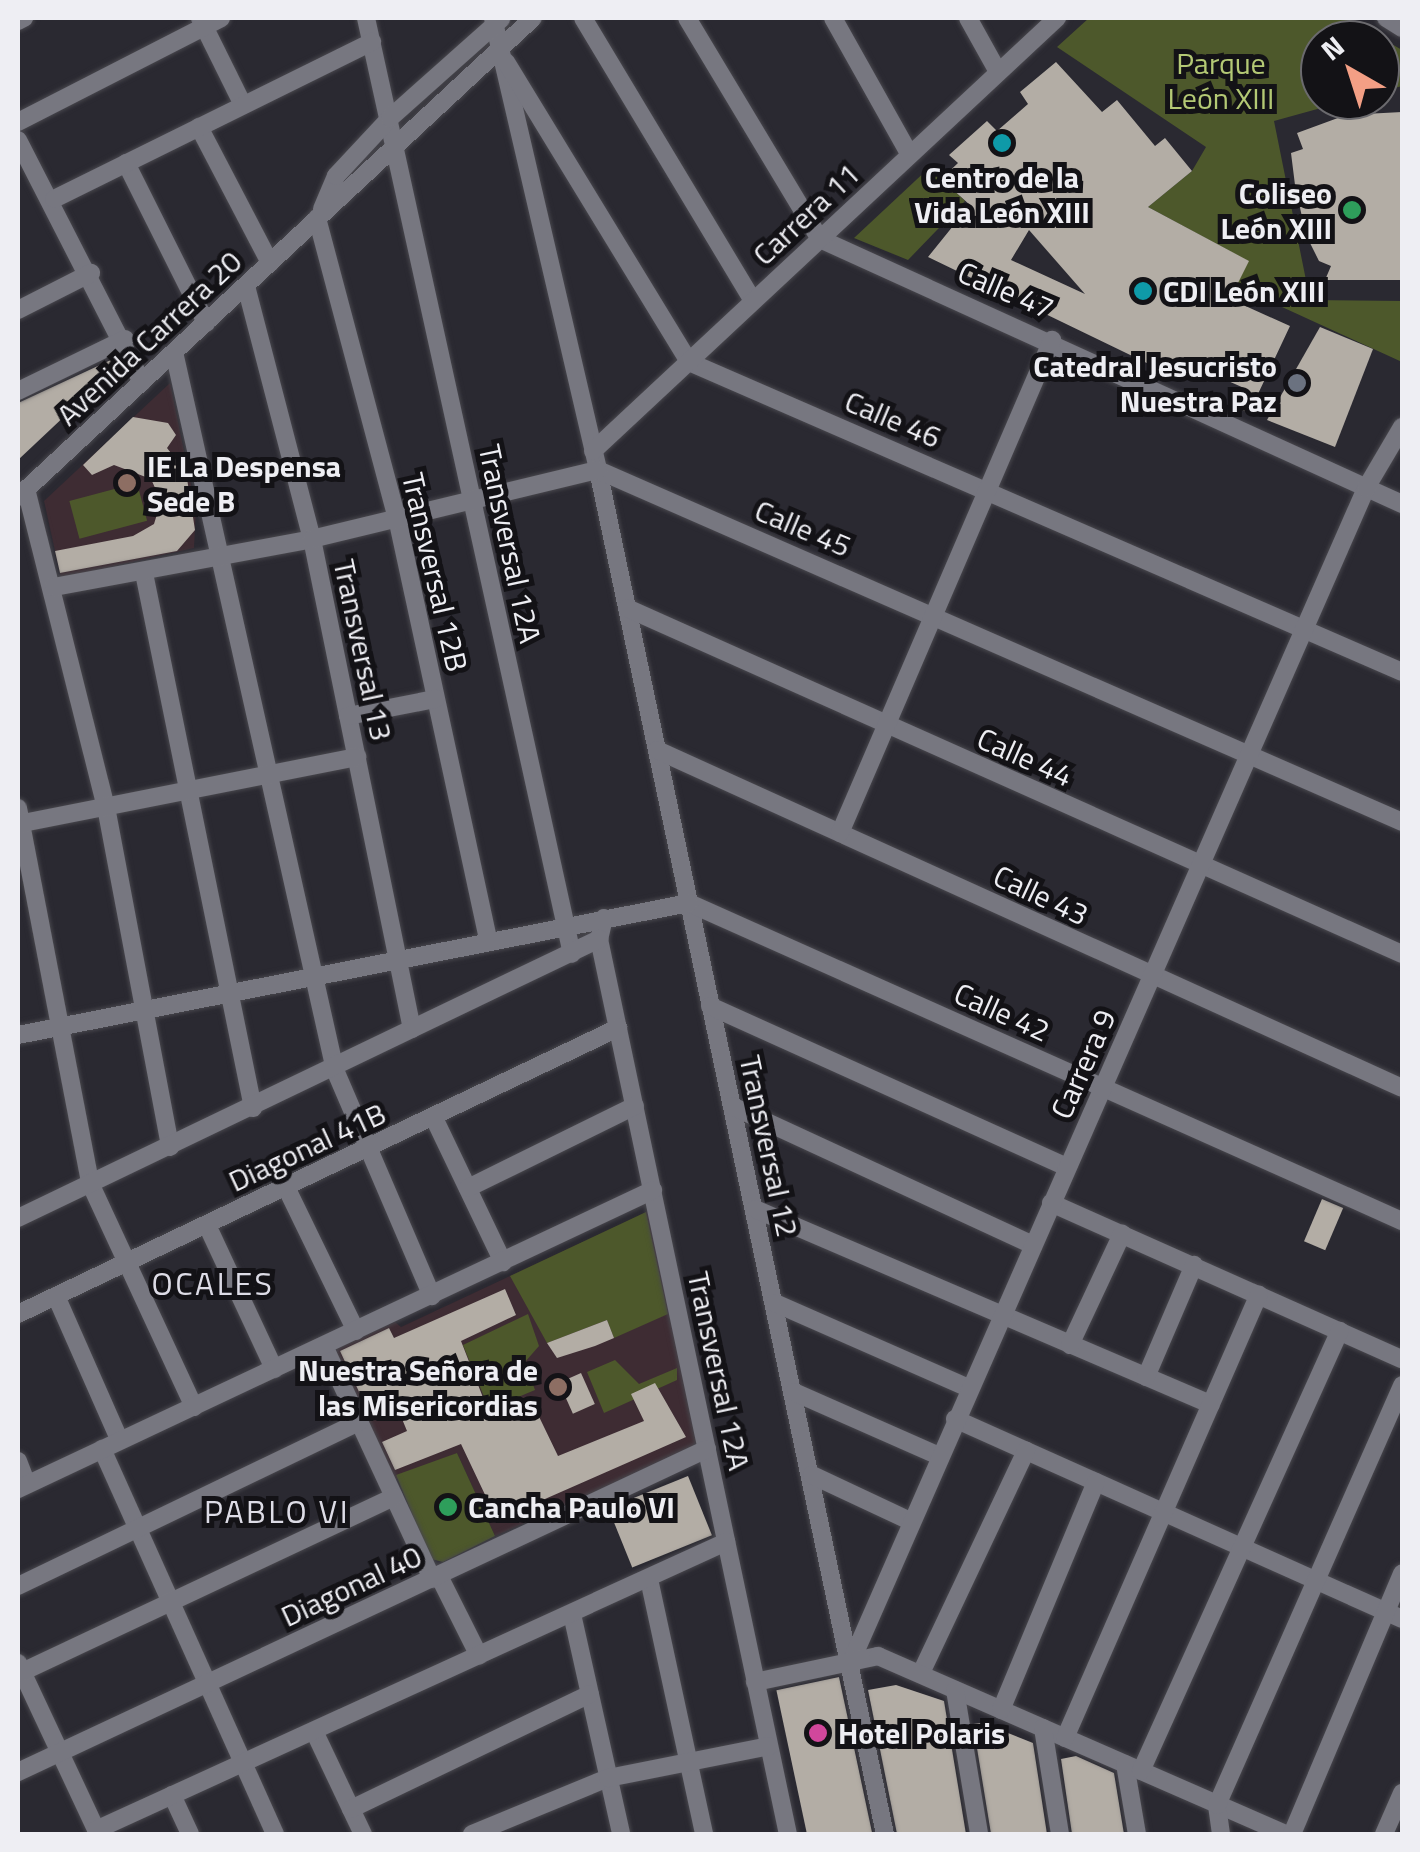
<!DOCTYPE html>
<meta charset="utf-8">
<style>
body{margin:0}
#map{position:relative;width:1420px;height:1852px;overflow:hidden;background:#2a2931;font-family:"Titillium Web",sans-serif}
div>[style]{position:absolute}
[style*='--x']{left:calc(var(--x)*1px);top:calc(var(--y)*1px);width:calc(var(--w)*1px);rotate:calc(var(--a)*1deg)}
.education>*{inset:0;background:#3e2c33}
.green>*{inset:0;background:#4d582b;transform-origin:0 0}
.building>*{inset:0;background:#b3ada5;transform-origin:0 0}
.roads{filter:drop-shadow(0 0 2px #48474d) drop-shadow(0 0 2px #48474d)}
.minor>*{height:18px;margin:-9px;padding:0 9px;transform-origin:9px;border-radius:9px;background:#777780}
.dots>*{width:28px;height:28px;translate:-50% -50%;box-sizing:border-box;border:5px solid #131216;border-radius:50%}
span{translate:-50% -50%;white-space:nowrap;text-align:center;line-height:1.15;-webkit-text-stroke:10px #131216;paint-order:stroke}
.park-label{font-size:30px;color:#b4c975}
.poi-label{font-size:30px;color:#eeeef3;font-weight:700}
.right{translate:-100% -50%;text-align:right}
.left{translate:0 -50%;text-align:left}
.street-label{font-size:30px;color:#eeeef3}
.neighbourhood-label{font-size:32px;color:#dddce6;letter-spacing:2.5px}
.frame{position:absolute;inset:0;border:20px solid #eeeef3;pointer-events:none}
.north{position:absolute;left:1300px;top:20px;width:100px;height:100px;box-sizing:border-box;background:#131216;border:2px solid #6b6a6e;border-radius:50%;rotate:321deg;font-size:28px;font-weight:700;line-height:40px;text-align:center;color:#eeeef3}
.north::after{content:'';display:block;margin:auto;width:35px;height:45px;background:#f39f85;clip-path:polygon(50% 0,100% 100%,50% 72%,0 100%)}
</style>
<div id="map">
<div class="education">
<div style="clip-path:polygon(170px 383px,196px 509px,194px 548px,61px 578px,44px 501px)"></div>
<div style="clip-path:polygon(651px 1210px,700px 1446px,495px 1536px,457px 1453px,394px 1480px,333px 1350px,395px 1322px,401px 1327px)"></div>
</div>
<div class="green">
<div style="clip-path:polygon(1089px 18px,1347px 18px,1402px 50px,1402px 86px,1380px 92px,1380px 40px,1320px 40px,1320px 100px,1350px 100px,1274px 121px,1310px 300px,1402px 301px,1402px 362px,1236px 286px,1248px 261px,1148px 207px,1192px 171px,1206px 147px,1057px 47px)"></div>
<div style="clip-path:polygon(930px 167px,965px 201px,908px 260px,854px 238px)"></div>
<div style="left:137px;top:483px;width:39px;height:70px;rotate:75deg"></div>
<div style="clip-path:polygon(646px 1212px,668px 1314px,614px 1338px,607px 1320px,547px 1343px,510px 1276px)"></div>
<div style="clip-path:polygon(528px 1314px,539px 1346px,525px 1362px,535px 1390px,489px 1409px,463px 1345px)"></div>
<div style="clip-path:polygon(615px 1360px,639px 1384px,677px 1368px,677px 1380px,604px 1413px,587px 1372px)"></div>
<div style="clip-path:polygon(457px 1453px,495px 1536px,443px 1562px,431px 1559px,396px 1475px)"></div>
</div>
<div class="building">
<div style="clip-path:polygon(evenodd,1056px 62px,1102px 112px,1117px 100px,1155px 146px,1165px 138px,1192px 171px,1148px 207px,1249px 261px,1230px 299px,1290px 326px,1249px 413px,1235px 407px,1244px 388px,1192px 365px,1184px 381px,928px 257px,970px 205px,941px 179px,958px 163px,949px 155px,987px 121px,997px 131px,1028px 104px,1020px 92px,1056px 62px,1029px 230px,1085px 294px,1011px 260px,1029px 230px)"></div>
<div style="clip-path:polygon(1402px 112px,1402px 280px,1325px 280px,1331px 266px,1319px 261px,1306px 235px,1295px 185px,1291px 153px,1303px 149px,1297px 133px,1346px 115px)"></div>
<div style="clip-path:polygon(1320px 327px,1373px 349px,1335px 447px,1267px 420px)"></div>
<div style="clip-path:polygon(115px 358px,119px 365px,18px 460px,18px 403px)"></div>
<div style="clip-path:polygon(133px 417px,168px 423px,176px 435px,167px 448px,186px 472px,195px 530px,177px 551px,60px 573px,55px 551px,133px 536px,154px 524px,161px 501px,151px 479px,114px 465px,92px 475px,83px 465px)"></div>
<div style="left:1322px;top:1199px;width:23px;height:46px;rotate:23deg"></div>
<div style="clip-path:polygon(505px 1289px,516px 1315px,461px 1341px,489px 1413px,530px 1398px,558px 1456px,644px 1421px,631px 1394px,655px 1383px,686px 1437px,497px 1520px,461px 1444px,395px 1470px,382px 1442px,407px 1431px,393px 1397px,366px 1407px,340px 1351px,389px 1328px,394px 1338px)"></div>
<div style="clip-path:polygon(607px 1320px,614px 1338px,595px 1346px,557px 1358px,547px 1343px)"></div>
<div style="left:581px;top:1373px;width:34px;height:24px;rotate:66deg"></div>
<div style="left:688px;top:1476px;width:64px;height:86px;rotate:68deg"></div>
<div style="left:839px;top:1677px;width:160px;height:64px;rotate:78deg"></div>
<div style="clip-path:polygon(896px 1685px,944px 1701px,966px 1834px,897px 1834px,868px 1690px)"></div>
<div style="clip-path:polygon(983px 1723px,1033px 1743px,1047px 1834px,991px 1834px,973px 1724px)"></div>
<div style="clip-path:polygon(1076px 1756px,1114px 1773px,1124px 1834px,1072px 1834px,1061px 1759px)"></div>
</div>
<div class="roads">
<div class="minor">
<div style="--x:200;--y:18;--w:97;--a:63.7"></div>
<div style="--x:366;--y:18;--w:958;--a:77.59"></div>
<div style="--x:493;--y:18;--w:464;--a:76.9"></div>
<div style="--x:598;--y:470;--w:1394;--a:78.12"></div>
<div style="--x:583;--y:18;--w:330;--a:59"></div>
<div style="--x:687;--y:18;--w:258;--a:59"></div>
<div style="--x:820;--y:239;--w:639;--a:24.48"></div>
<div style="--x:833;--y:18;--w:157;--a:60.7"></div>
<div style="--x:968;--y:18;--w:62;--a:60.9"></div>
<div style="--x:1386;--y:18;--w:19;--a:32"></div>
<div style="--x:18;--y:21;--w:7;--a:-27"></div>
<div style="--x:506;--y:62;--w:351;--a:58.6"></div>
<div style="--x:689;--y:362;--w:777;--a:23.5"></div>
<div style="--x:18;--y:122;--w:228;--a:-27.1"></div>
<div style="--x:199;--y:127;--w:153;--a:62.4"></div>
<div style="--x:18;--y:140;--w:272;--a:62.9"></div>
<div style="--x:126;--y:163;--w:179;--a:63.4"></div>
<div style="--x:54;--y:199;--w:355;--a:-26.3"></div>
<div style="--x:322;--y:209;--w:36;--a:-67"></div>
<div style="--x:336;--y:176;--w:79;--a:-47"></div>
<div style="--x:390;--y:118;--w:149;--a:-41.7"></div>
<div style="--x:317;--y:218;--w:310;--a:75.1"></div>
<div style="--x:397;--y:518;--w:432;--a:77.8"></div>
<div style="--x:246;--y:286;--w:261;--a:75.4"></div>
<div style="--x:312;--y:539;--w:500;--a:78.47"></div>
<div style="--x:18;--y:310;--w:82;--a:-26.9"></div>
<div style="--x:174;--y:352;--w:736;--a:77.36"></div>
<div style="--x:335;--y:1070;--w:246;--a:66.8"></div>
<div style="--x:18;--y:391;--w:119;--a:-25.9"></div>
<div style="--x:593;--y:451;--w:635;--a:-43.02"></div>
<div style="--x:598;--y:470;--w:878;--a:23.64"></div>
<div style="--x:26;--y:489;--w:328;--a:75.9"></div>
<div style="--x:106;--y:807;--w:346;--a:79.3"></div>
<div style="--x:18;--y:497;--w:703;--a:-42.93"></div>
<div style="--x:144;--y:573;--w:546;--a:78.48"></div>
<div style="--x:54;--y:587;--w:262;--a:-10.5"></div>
<div style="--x:312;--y:539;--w:294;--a:-13.6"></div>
<div style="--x:627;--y:608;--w:849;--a:24.06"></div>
<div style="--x:348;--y:716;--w:89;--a:-11.1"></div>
<div style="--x:657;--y:750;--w:818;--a:24.4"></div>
<div style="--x:18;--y:808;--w:382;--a:79.1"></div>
<div style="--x:90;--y:1183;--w:247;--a:65.1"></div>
<div style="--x:18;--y:824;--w:346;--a:-11.2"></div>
<div style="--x:840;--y:833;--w:537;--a:-66.73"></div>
<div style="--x:689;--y:903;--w:781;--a:24.04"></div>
<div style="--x:604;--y:918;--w:22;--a:103"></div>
<div style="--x:599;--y:939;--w:915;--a:78.08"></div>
<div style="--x:710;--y:1006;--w:392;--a:24.3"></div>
<div style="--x:18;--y:1035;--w:684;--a:-11.13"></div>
<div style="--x:732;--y:1106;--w:332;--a:24.8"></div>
<div style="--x:434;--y:1118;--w:160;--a:64.4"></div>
<div style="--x:286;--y:1187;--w:160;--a:64.1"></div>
<div style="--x:468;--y:1188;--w:186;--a:-26.2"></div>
<div style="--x:1051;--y:1203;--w:384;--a:24"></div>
<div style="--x:755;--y:1209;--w:496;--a:23.2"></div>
<div style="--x:18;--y:1218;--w:645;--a:-25.65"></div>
<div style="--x:207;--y:1225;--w:159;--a:65"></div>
<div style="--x:56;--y:1296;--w:158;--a:66.2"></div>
<div style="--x:775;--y:1303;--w:212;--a:23.7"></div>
<div style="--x:18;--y:1314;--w:665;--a:-25.49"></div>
<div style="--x:1070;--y:1345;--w:123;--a:-64.9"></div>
<div style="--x:324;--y:1346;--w:257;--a:65.1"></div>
<div style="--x:1146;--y:1377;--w:122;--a:-66.8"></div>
<div style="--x:794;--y:1392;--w:158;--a:23.8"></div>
<div style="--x:955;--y:1419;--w:490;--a:24.1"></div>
<div style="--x:102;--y:1449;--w:422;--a:65.8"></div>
<div style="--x:18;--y:1461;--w:25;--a:69"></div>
<div style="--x:812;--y:1475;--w:108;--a:25.1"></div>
<div style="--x:18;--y:1489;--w:702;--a:-25.21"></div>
<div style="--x:439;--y:1576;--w:89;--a:63.4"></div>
<div style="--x:649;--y:1579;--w:261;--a:77.8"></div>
<div style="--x:18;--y:1586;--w:378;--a:-25.7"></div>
<div style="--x:572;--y:1614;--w:225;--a:77.4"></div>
<div style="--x:851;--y:1662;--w:1282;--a:-66.31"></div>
<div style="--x:1366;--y:488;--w:71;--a:-59.5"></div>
<div style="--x:18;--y:1663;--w:189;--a:64.9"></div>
<div style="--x:22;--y:1672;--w:411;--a:-25.2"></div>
<div style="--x:921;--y:1673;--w:246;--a:-64.7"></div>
<div style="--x:755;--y:1682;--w:126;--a:-11.9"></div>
<div style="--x:878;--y:1656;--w:444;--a:23.6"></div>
<div style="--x:955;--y:1690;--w:146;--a:80.5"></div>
<div style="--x:1001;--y:1710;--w:247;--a:-67.4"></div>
<div style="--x:1043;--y:1728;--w:107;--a:80.9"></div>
<div style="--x:314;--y:1731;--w:114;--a:64.6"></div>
<div style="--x:1065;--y:1738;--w:484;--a:-66.4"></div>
<div style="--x:1125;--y:1764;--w:71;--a:80.3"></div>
<div style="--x:1141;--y:1771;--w:483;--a:-65.7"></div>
<div style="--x:18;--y:1772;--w:761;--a:-25.12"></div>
<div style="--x:172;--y:1795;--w:43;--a:65.2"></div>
<div style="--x:351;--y:1809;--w:265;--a:-25.7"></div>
<div style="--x:96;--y:1830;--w:693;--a:-24.57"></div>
<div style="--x:472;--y:1834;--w:147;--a:-22.4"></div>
<div style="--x:608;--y:1778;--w:164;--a:-11.2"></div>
<div style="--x:1221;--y:1834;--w:29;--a:-98"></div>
<div style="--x:1217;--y:1805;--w:459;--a:-66.2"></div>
<div style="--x:1292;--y:1834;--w:283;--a:-67.1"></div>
<div style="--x:1384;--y:1834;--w:45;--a:-66.3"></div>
</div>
</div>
<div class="dots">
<div style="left:1002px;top:143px;background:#0f9aa8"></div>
<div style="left:1352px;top:210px;background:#2e9e5b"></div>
<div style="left:1143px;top:291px;background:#0f9aa8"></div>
<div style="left:1297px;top:383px;background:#6b7280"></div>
<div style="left:127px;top:483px;background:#8d6e63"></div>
<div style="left:558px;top:1387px;background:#8d6e63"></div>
<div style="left:448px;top:1507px;background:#2e9e5b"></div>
<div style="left:818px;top:1733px;background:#d1479c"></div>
</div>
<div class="park-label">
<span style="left:1221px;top:80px">Parque<br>León XIII</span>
</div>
<div class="poi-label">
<span style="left:1002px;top:194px">Centro de la<br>Vida León XIII</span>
<span class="right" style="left:1332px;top:210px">Coliseo<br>León XIII</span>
<span class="left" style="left:1163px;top:291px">CDI León XIII</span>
<span class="right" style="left:1277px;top:383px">Catedral Jesucristo<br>Nuestra Paz</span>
<span class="left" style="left:147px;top:483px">IE La Despensa<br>Sede B</span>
<span class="right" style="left:538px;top:1387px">Nuestra Señora de<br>las Misericordias</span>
<span class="left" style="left:468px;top:1507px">Cancha Paulo VI</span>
<span class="left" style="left:838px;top:1733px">Hotel Polaris</span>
</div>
<div class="street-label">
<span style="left:806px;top:214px;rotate:-43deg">Carrera 11</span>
<span style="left:1006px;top:290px;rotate:23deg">Calle 47</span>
<span style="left:149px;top:338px;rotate:-43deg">Avenida Carrera 20</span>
<span style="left:893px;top:419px;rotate:23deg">Calle 46</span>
<span style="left:803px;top:528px;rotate:23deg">Calle 45</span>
<span style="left:510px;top:544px;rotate:78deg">Transversal 12A</span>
<span style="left:435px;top:572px;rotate:77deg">Transversal 12B</span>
<span style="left:363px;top:650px;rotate:78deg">Transversal 13</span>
<span style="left:1025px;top:757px;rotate:24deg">Calle 44</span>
<span style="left:1041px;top:895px;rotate:25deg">Calle 43</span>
<span style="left:1002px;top:1012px;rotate:24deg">Calle 42</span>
<span style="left:1083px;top:1064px;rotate:-66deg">Carrera 9</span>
<span style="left:769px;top:1146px;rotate:78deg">Transversal 12</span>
<span style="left:307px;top:1147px;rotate:-25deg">Diagonal 41B</span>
<span style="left:719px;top:1371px;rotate:78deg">Transversal 12A</span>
<span style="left:351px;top:1586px;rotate:-25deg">Diagonal 40</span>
</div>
<div class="neighbourhood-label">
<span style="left:213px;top:1283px">OCALES</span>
<span style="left:277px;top:1511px">PABLO VI</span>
</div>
<div class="frame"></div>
<div class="north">N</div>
</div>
